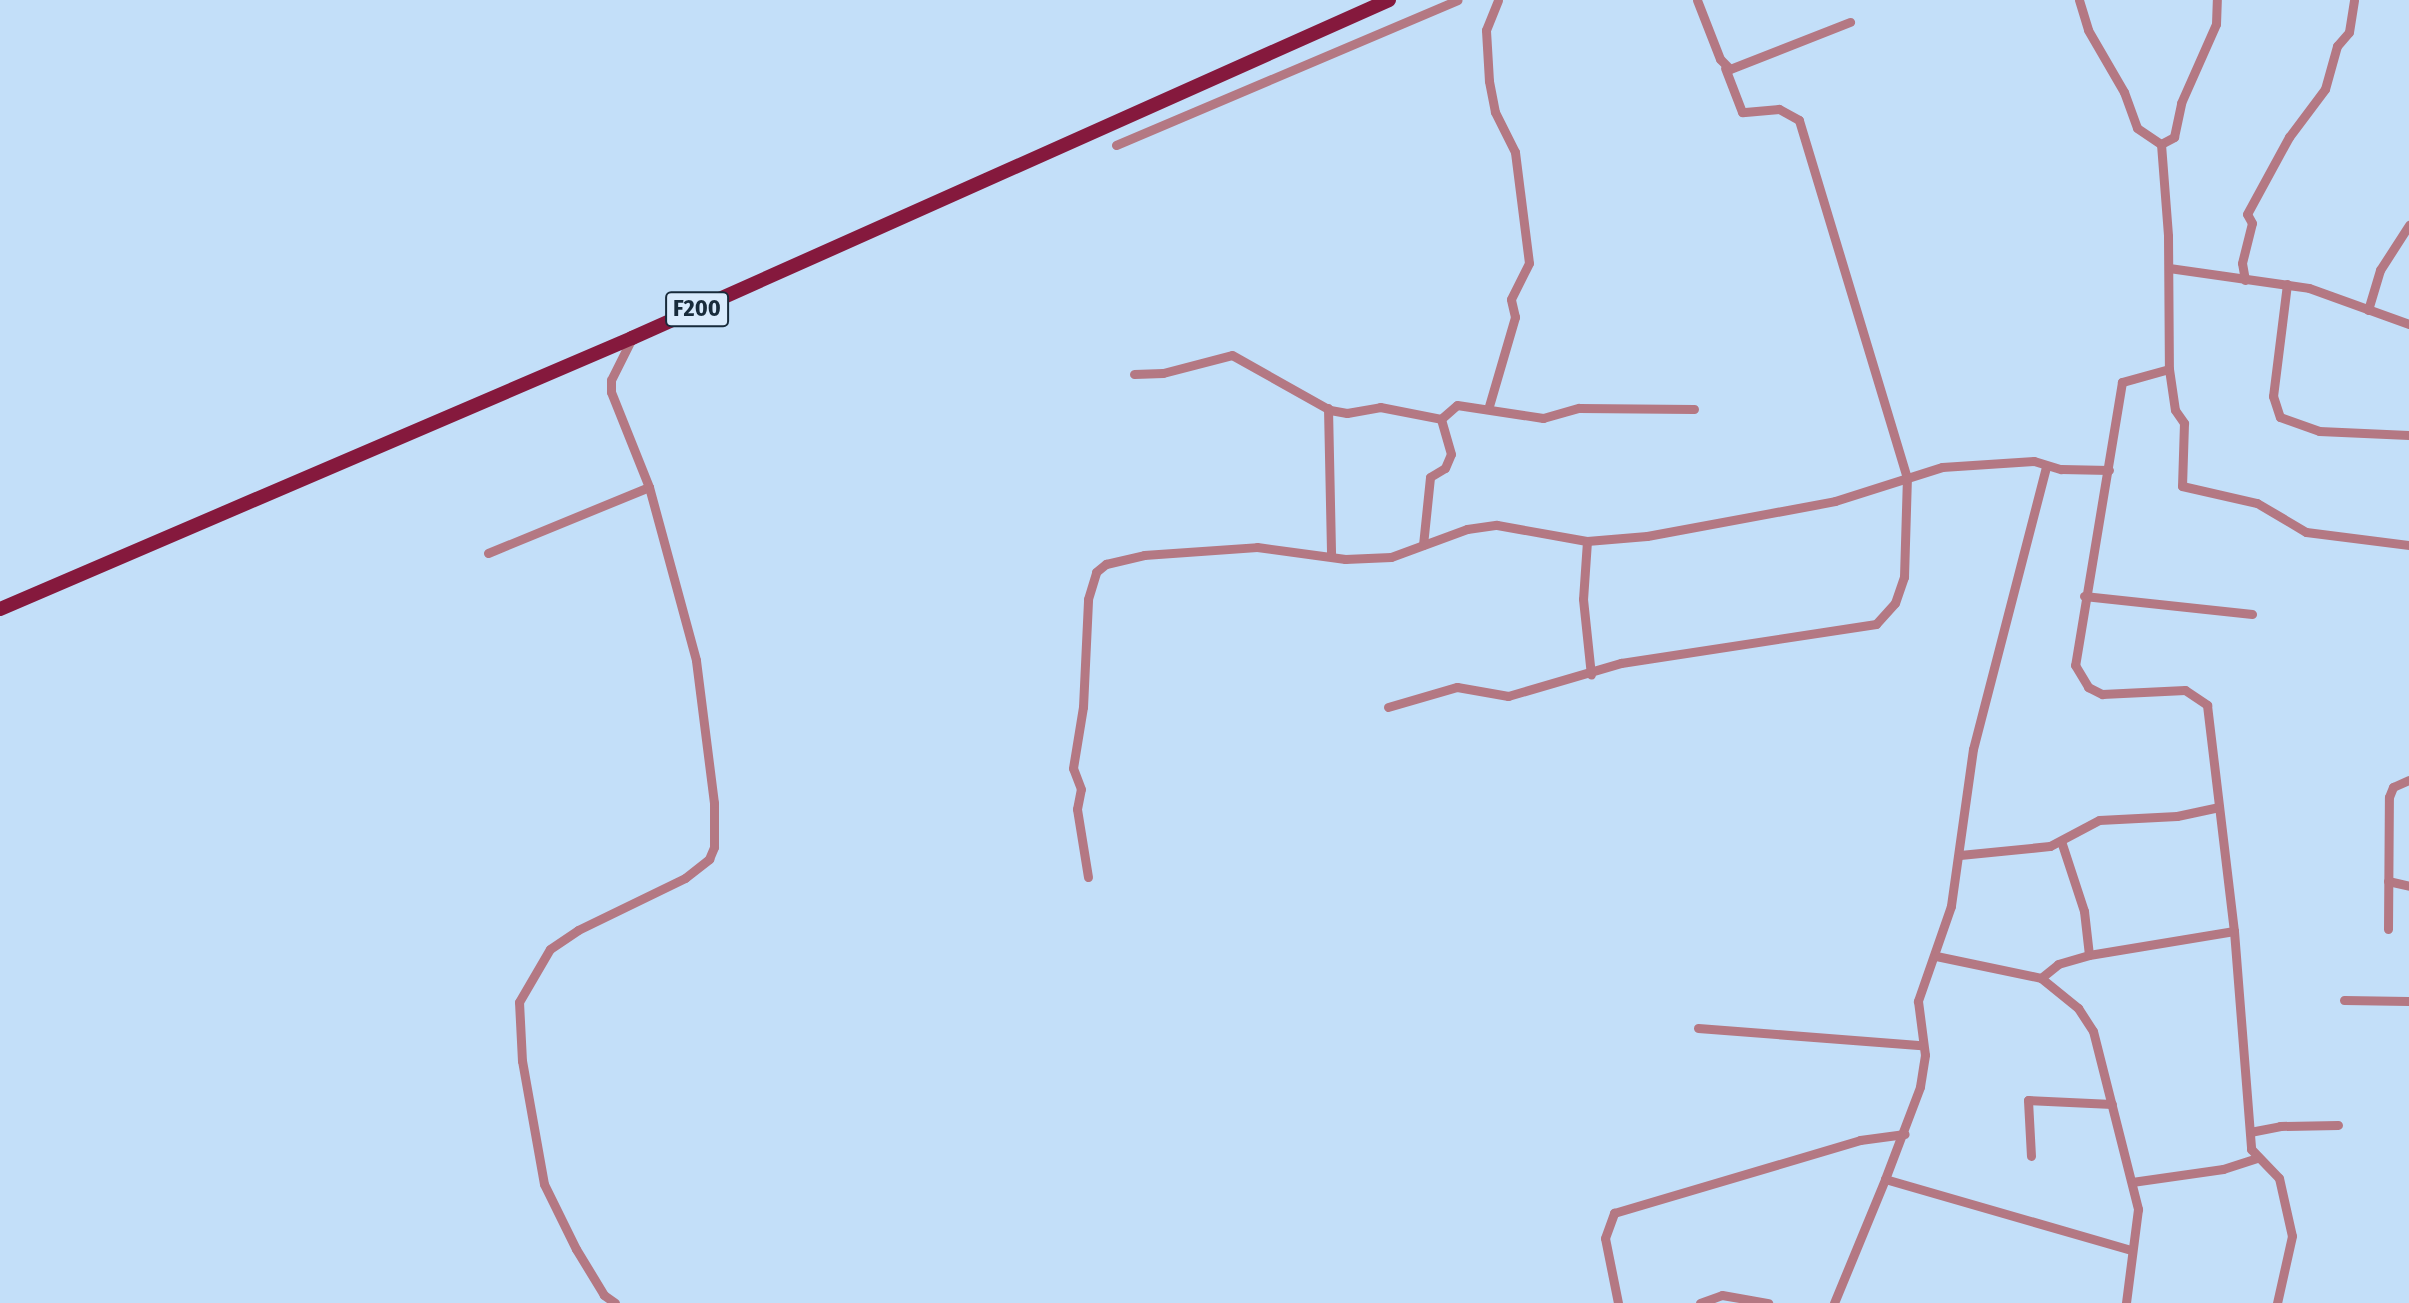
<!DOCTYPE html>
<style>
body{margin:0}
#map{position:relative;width:2409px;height:1303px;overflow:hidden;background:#c3dff9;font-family:"Fira Sans Condensed",sans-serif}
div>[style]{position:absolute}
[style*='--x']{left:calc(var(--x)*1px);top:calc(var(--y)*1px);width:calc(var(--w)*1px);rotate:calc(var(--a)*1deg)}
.street>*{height:9px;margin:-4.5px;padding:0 4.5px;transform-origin:4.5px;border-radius:4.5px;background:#b47883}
.primary>*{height:14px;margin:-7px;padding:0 7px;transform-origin:7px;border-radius:7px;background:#85193d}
span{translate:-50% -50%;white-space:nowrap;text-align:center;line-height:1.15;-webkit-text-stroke:8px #d9ebfd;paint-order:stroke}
.shield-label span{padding:2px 6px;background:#d9ebfd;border:2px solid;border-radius:6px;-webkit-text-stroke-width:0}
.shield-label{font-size:24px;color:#182b3b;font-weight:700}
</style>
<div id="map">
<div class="street">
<div style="--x:1697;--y:0;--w:63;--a:68.7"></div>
<div style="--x:1720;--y:59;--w:14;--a:45"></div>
<div style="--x:1730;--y:69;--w:129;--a:-21.4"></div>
<div style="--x:2079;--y:0;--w:31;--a:73"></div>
<div style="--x:2088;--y:30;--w:72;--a:59.9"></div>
<div style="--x:2124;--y:92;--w:38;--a:70"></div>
<div style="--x:2137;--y:128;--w:29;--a:34"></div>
<div style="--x:2161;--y:144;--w:15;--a:-28"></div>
<div style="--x:2174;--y:137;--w:35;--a:-78"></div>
<div style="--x:2181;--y:103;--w:86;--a:-66.1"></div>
<div style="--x:2216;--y:24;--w:24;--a:-88"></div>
<div style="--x:2161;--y:144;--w:92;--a:85.6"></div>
<div style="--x:2168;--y:236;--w:133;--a:89.6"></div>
<div style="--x:2169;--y:369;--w:41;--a:81.7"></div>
<div style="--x:2175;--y:410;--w:16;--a:55"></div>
<div style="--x:2184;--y:423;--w:63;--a:91.8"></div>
<div style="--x:2182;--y:486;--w:77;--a:12.8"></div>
<div style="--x:2257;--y:503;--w:57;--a:30.6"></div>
<div style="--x:2306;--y:532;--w:104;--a:7.2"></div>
<div style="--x:1116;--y:145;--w:371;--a:-23"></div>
<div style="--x:2169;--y:268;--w:141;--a:8.1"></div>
<div style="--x:2309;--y:288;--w:106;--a:19.8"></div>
<div style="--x:2245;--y:280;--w:17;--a:-100"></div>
<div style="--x:2242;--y:263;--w:41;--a:-76"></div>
<div style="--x:2252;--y:223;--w:10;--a:-119"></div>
<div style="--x:2247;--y:214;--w:88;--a:-61.4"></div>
<div style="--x:2289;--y:137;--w:60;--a:-53.1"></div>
<div style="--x:2325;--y:89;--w:45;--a:-74.4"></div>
<div style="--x:2337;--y:46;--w:18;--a:-49"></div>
<div style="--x:2349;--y:32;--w:32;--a:-81"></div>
<div style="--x:2287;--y:284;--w:113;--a:97.1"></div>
<div style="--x:2273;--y:396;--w:22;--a:72"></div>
<div style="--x:2280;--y:417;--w:41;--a:19.7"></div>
<div style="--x:2319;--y:431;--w:90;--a:2.5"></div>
<div style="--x:2368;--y:310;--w:42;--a:-73.3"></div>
<div style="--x:2380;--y:270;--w:54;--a:-57.2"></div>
<div style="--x:2169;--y:369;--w:49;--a:164.5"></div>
<div style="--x:2122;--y:382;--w:287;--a:99.4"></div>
<div style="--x:2075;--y:665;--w:26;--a:59"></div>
<div style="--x:2088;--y:687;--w:16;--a:27"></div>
<div style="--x:2102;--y:694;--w:83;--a:-2.8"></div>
<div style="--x:2185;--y:690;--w:27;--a:34"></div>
<div style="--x:2207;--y:705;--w:228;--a:83.2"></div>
<div style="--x:2234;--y:931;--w:219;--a:85.5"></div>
<div style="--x:2251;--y:1149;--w:40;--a:46"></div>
<div style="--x:2279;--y:1178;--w:59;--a:77.4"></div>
<div style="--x:2292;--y:1236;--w:69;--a:102.6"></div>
<div style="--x:1134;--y:374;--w:29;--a:-2"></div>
<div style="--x:1163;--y:373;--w:71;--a:-14.6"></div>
<div style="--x:1232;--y:355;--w:112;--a:29.3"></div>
<div style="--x:1330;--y:410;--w:17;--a:10"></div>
<div style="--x:1347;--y:413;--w:34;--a:-10"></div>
<div style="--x:1380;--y:407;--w:62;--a:11.1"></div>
<div style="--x:1489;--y:406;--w:93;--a:-73.7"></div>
<div style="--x:1515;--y:317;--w:18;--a:-103"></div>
<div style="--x:1511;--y:299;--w:40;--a:-63.4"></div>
<div style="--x:1529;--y:263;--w:112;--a:-97.2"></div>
<div style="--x:1515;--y:152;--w:45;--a:-116.6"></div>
<div style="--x:1495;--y:112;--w:32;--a:-101"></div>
<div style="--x:1489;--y:81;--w:51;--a:-93.4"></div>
<div style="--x:1486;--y:30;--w:32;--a:-68"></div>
<div style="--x:1328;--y:408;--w:148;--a:88.8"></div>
<div style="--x:2046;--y:467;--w:291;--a:104.5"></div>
<div style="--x:1973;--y:749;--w:159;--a:98"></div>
<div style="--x:1951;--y:906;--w:101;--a:109.2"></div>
<div style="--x:1918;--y:1001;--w:54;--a:82.6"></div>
<div style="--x:1925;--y:1055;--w:32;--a:99"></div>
<div style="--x:1920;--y:1087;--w:98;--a:110.8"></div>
<div style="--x:1885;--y:1179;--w:256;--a:16.1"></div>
<div style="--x:1587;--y:541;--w:58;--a:93.9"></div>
<div style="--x:1583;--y:599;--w:76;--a:84"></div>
<div style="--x:1423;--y:545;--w:68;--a:-84.1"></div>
<div style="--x:1430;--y:477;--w:17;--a:-31"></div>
<div style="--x:1445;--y:468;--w:15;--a:-67"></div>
<div style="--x:1451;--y:454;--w:36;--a:-106"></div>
<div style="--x:1441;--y:419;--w:21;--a:-41"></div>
<div style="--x:1457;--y:405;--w:87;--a:8.6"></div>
<div style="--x:1543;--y:418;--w:37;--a:-16"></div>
<div style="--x:1579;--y:408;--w:115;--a:0.5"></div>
<div style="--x:488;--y:553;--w:174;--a:-22.3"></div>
<div style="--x:2084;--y:596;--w:169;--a:6.1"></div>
<div style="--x:1388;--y:707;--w:72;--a:-16.2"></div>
<div style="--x:1457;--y:687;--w:52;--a:10"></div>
<div style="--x:1508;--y:696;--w:118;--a:-16.3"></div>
<div style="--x:1621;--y:663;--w:258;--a:-8.7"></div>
<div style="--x:1876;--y:624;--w:28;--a:-48"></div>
<div style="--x:1895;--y:603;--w:28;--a:-71"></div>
<div style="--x:1904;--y:577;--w:99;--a:-88.3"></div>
<div style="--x:1907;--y:478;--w:374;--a:-106.8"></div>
<div style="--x:1799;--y:120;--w:23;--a:-151"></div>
<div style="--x:1779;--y:109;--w:37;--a:175"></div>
<div style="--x:1742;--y:112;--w:47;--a:-111.1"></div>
<div style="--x:2061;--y:841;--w:74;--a:71.8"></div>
<div style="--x:2084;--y:911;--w:44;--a:83.5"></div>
<div style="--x:1960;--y:855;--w:90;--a:-5.7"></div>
<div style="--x:2050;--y:846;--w:55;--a:-28"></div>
<div style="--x:2099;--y:820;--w:78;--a:-2.9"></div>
<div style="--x:2177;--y:816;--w:43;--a:-12.1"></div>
<div style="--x:1088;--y:877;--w:69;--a:-99.2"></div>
<div style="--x:1077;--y:809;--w:20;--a:-79"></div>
<div style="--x:1081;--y:789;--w:22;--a:-111"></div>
<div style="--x:1073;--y:768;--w:62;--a:-80.7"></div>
<div style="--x:1083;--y:707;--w:108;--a:-87.3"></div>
<div style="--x:1088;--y:599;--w:28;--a:-73"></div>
<div style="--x:1096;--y:572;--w:13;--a:-39"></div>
<div style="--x:1106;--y:564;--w:39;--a:-13"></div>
<div style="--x:1144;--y:555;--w:113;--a:-4"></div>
<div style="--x:1257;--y:547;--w:89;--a:7.8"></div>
<div style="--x:1345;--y:559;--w:46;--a:-2.5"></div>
<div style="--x:1391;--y:557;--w:81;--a:-20.2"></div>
<div style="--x:1467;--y:529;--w:30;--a:-8"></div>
<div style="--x:1497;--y:525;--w:91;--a:10.1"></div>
<div style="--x:1587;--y:541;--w:60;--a:-4.8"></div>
<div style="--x:1647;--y:536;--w:191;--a:-10.5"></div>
<div style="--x:1835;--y:501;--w:112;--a:-17.6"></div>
<div style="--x:1942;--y:467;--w:92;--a:-3.7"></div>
<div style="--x:2034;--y:461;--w:28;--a:17"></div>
<div style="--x:2061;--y:469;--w:48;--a:1.2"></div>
<div style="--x:2388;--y:881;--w:22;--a:13"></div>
<div style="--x:2388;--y:929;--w:132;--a:-89.6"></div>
<div style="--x:2389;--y:797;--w:11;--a:-68"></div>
<div style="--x:2393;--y:787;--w:17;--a:-24"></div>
<div style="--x:1936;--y:956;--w:107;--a:11.8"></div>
<div style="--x:2041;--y:978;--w:48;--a:39"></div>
<div style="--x:2078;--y:1008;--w:27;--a:57"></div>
<div style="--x:2093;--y:1031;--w:184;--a:75.8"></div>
<div style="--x:2138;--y:1209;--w:95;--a:97.3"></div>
<div style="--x:2041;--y:978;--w:22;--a:-39"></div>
<div style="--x:2058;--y:964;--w:32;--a:-16"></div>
<div style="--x:2089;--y:955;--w:147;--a:-9.4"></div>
<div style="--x:2344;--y:1000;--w:65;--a:0.9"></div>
<div style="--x:1698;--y:1028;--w:224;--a:4.4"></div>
<div style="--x:2250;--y:1132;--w:31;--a:-11"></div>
<div style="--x:2280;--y:1126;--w:58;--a:-1"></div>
<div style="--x:2031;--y:1156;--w:56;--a:-93.1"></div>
<div style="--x:2028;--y:1100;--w:84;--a:2.7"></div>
<div style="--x:2132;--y:1182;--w:92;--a:-8.1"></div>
<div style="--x:2223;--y:1169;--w:35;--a:-18"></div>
<div style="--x:615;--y:1303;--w:14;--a:-144"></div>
<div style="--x:604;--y:1295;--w:54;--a:-121.3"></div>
<div style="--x:576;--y:1249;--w:72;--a:-116.2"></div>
<div style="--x:544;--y:1184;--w:125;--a:-100.1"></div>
<div style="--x:522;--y:1061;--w:59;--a:-92.9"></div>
<div style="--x:519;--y:1002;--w:61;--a:-59.7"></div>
<div style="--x:550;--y:949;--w:34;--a:-34"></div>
<div style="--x:578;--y:930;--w:119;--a:-25.9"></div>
<div style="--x:685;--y:878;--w:31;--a:-38"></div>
<div style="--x:709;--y:859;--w:13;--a:-67"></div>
<div style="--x:714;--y:847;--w:44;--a:-90"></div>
<div style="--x:714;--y:803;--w:144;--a:-97.2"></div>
<div style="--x:696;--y:660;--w:179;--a:-105.2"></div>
<div style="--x:649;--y:487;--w:102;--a:-111.8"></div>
<div style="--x:611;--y:392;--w:12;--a:-90"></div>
<div style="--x:611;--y:380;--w:47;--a:-63.4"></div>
<div style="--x:1618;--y:1303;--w:66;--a:-101.3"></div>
<div style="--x:1605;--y:1238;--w:27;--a:-70"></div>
<div style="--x:1614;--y:1213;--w:257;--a:-16.5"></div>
<div style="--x:1860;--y:1140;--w:45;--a:-7.6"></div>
<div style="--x:1700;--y:1303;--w:23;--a:-20"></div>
<div style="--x:1722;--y:1295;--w:47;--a:9.9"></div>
<div style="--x:1834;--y:1303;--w:134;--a:-67.6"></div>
</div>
<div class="primary">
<div style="--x:0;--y:609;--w:688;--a:-23.21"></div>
<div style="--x:632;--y:338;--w:829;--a:-24.06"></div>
</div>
<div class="shield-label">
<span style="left:697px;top:309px">F200</span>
</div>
</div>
